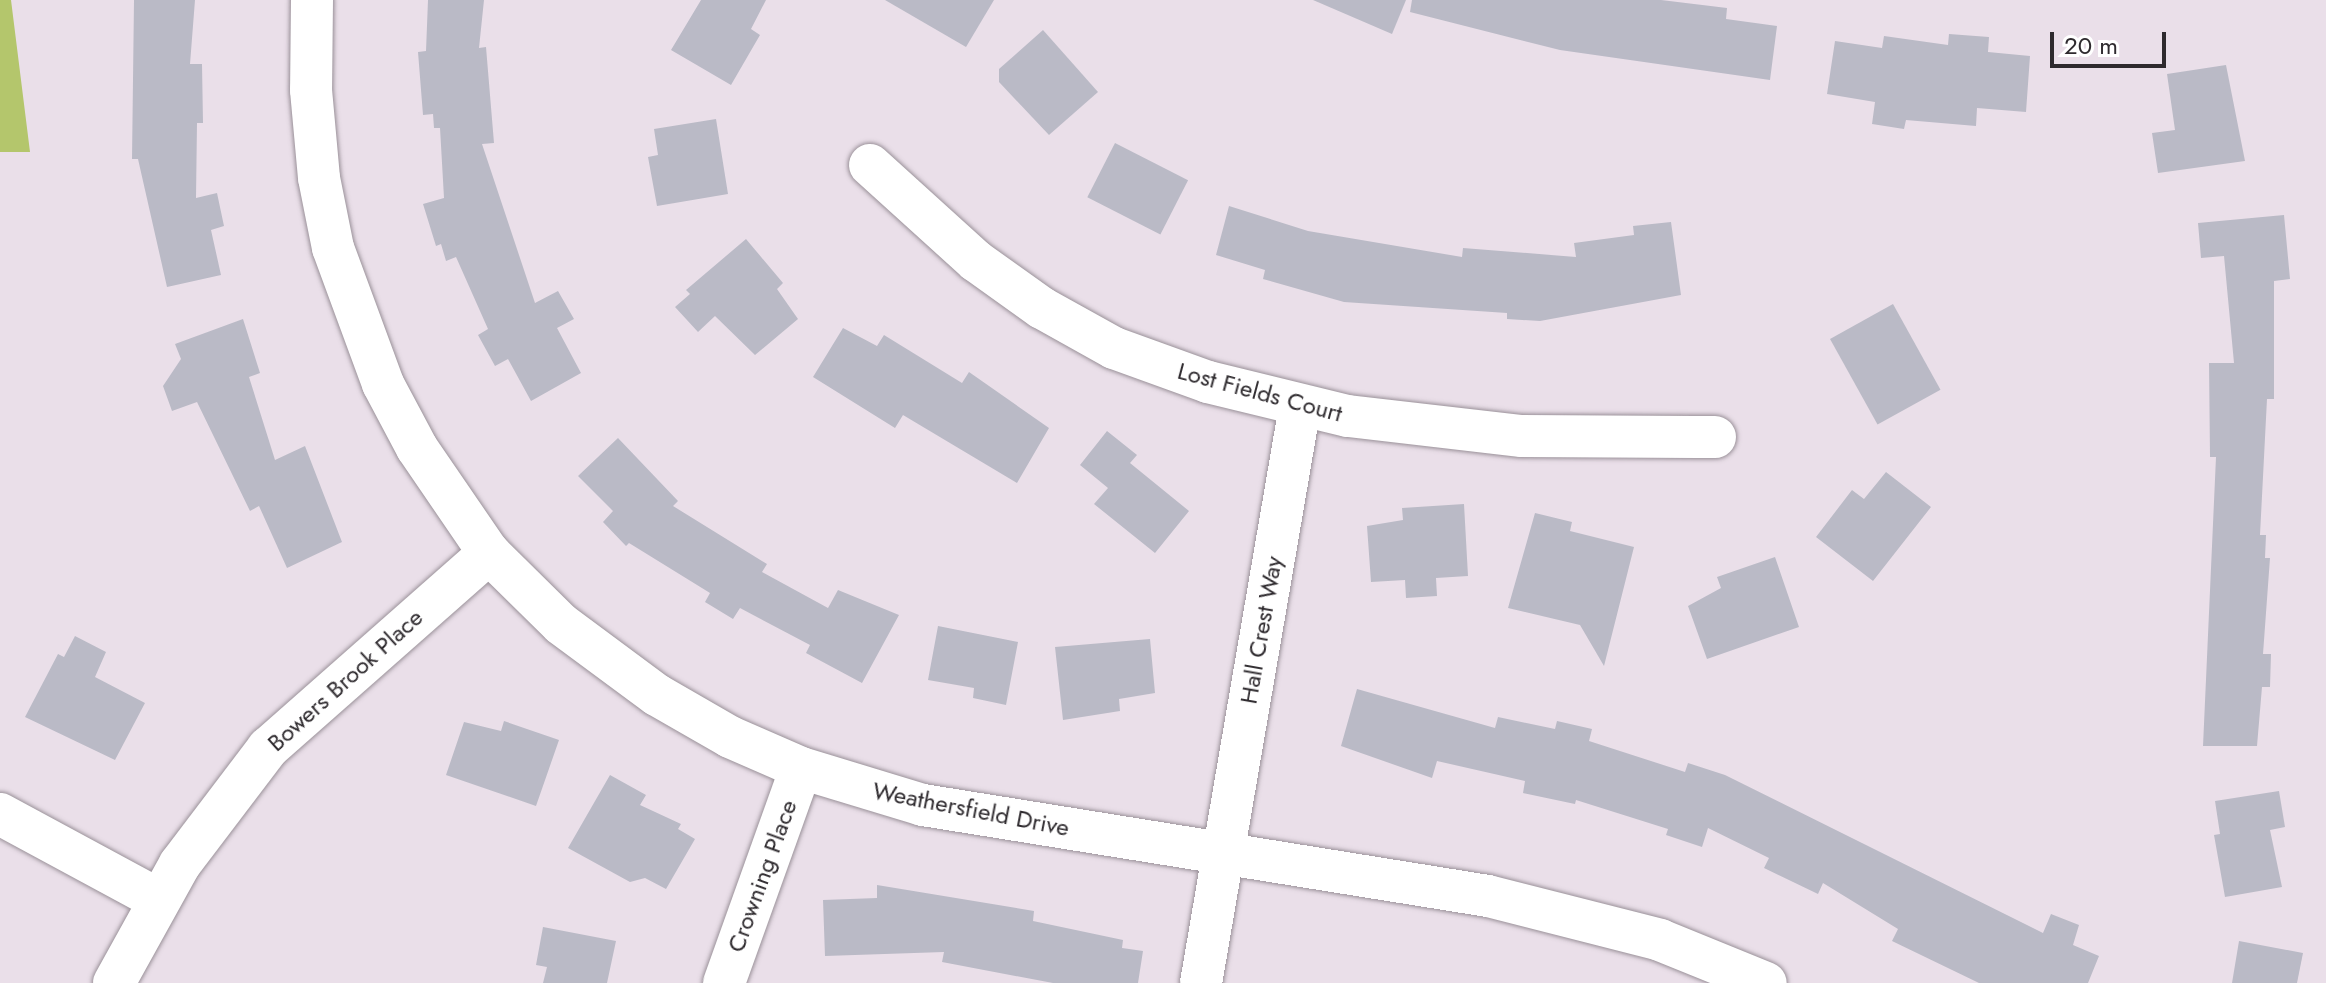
<!DOCTYPE html>
<style>
body{margin:0}
#map{position:relative;width:2326px;height:983px;overflow:hidden;background:#eadfe9;font-family:Jost,sans-serif}
div>[style]{position:absolute}
[style*='--x']{left:calc(var(--x)*1px);top:calc(var(--y)*1px);width:calc(var(--w)*1px);rotate:calc(var(--a)*1deg)}
.green>*{inset:0;background:#b4c66c}
.building>*{inset:0;background:#babac6;transform-origin:0 0}
.roads{filter:drop-shadow(0 0 2px #9a9199) drop-shadow(0 0 2px #9a9199)}
.street>*{height:42px;margin:-21px;padding:0 21px;transform-origin:21px;border-radius:21px;background:#fff}
span{translate:-50% -50%;white-space:nowrap;text-align:center;line-height:1.15;-webkit-text-stroke:6px #fff;paint-order:stroke}
.street-label{font-size:24px;color:#2e2a2e}
.scale{position:absolute;left:2050px;top:32px;width:116px;height:36px;box-sizing:border-box;border:4px solid #2e2a2e;border-top:0;padding-left:10px;font-size:24px;line-height:28px;white-space:nowrap;color:#2e2a2e;-webkit-text-stroke:6px #fff;paint-order:stroke}
</style>
<div id="map">
<div class="green">
<div style="clip-path:polygon(0 0,11px 0,30px 152px,0 152px)"></div>
</div>
<div class="building">
<div style="clip-path:polygon(134px 0,195px 0,190px 64px,202px 64px,203px 123px,197px 123px,196px 198px,217px 193px,224px 226px,211px 230px,221px 275px,167px 287px,138px 159px,132px 159px)"></div>
<div style="clip-path:polygon(428px 0,484px 0,479px 48px,486px 47px,494px 143px,482px 144px,535px 303px,558px 291px,574px 319px,557px 328px,581px 373px,531px 401px,508px 359px,495px 366px,478px 335px,488px 329px,456px 257px,446px 261px,441px 244px,436px 246px,423px 204px,444px 198px,440px 128px,434px 128px,433px 114px,423px 115px,418px 52px,426px 51px)"></div>
<div style="clip-path:polygon(701px 0,766px 0,751px 29px,760px 35px,731px 85px,671px 50px)"></div>
<div style="clip-path:polygon(885px 0,994px 0,966px 47px)"></div>
<div style="clip-path:polygon(1313px 0,1406px 0,1392px 34px)"></div>
<div style="clip-path:polygon(1412px 0,1661px 0,1727px 8px,1726px 19px,1777px 26px,1770px 80px,1560px 50px,1410px 12px)"></div>
<div style="clip-path:polygon(1043px 30px,1098px 92px,1049px 135px,999px 82px,999px 69px)"></div>
<div style="clip-path:polygon(1949px 34px,1989px 37px,1988px 52px,2030px 56px,2026px 112px,1977px 108px,1976px 126px,1906px 120px,1904px 129px,1872px 124px,1875px 102px,1827px 94px,1835px 41px,1882px 48px,1884px 36px,1948px 45px)"></div>
<div style="clip-path:polygon(2226px 65px,2245px 161px,2158px 173px,2152px 133px,2175px 130px,2167px 74px)"></div>
<div style="clip-path:polygon(716px 119px,728px 194px,657px 206px,648px 157px,658px 155px,654px 129px)"></div>
<div style="left:1115px;top:143px;width:82px;height:61px;rotate:27deg"></div>
<div style="clip-path:polygon(1229px 206px,1308px 231px,1462px 257px,1463px 248px,1576px 257px,1574px 243px,1634px 235px,1633px 226px,1671px 222px,1681px 295px,1540px 321px,1507px 319px,1507px 313px,1344px 302px,1263px 279px,1265px 270px,1216px 255px)"></div>
<div style="clip-path:polygon(2284px 215px,2290px 279px,2274px 281px,2274px 399px,2267px 399px,2260px 535px,2266px 535px,2265px 558px,2270px 558px,2263px 654px,2271px 654px,2270px 687px,2262px 687px,2257px 746px,2203px 746px,2216px 457px,2210px 457px,2209px 363px,2234px 363px,2224px 256px,2201px 258px,2198px 223px)"></div>
<div style="clip-path:polygon(746px 239px,783px 283px,777px 289px,798px 319px,755px 355px,715px 316px,698px 332px,675px 307px,690px 294px,686px 290px)"></div>
<div style="left:1893px;top:304px;width:98px;height:72px;rotate:61deg"></div>
<div style="clip-path:polygon(243px 319px,260px 373px,249px 377px,275px 460px,305px 446px,342px 542px,287px 568px,259px 506px,250px 511px,197px 402px,172px 411px,163px 386px,181px 359px,175px 344px)"></div>
<div style="clip-path:polygon(843px 328px,877px 346px,884px 335px,962px 383px,969px 372px,1049px 428px,1017px 483px,903px 415px,895px 428px,813px 377px)"></div>
<div style="clip-path:polygon(1107px 431px,1137px 455px,1130px 463px,1189px 511px,1155px 553px,1094px 504px,1108px 488px,1080px 465px)"></div>
<div style="clip-path:polygon(618px 438px,678px 501px,673px 506px,767px 564px,762px 572px,828px 608px,838px 590px,899px 615px,862px 683px,806px 653px,810px 645px,740px 608px,733px 619px,705px 602px,710px 593px,629px 543px,626px 546px,603px 522px,613px 511px,578px 476px)"></div>
<div style="clip-path:polygon(1886px 472px,1931px 507px,1873px 581px,1816px 537px,1852px 490px,1864px 499px)"></div>
<div style="clip-path:polygon(1464px 504px,1468px 576px,1436px 578px,1437px 596px,1406px 598px,1405px 580px,1371px 582px,1367px 526px,1403px 520px,1402px 508px)"></div>
<div style="clip-path:polygon(1535px 513px,1572px 522px,1570px 531px,1634px 547px,1604px 666px,1580px 625px,1508px 608px)"></div>
<div style="clip-path:polygon(1775px 557px,1799px 627px,1707px 659px,1688px 606px,1721px 588px,1717px 577px)"></div>
<div style="clip-path:polygon(938px 626px,1018px 642px,1006px 705px,973px 698px,974px 688px,928px 680px)"></div>
<div style="clip-path:polygon(75px 636px,106px 652px,95px 677px,145px 703px,115px 760px,25px 717px,58px 654px,64px 657px)"></div>
<div style="clip-path:polygon(1150px 639px,1155px 693px,1119px 699px,1120px 711px,1063px 720px,1055px 647px)"></div>
<div style="clip-path:polygon(1357px 689px,1495px 728px,1498px 717px,1555px 729px,1557px 721px,1592px 729px,1589px 741px,1685px 772px,1688px 763px,1725px 775px,2043px 933px,2051px 914px,2079px 925px,2073px 945px,2099px 956px,2088px 983px,1979px 983px,1892px 941px,1898px 929px,1823px 883px,1818px 894px,1764px 868px,1769px 858px,1708px 828px,1702px 847px,1666px 835px,1668px 829px,1576px 800px,1575px 804px,1523px 793px,1525px 781px,1437px 761px,1432px 778px,1341px 746px)"></div>
<div style="clip-path:polygon(504px 721px,559px 740px,536px 806px,446px 775px,464px 722px,501px 731px)"></div>
<div style="clip-path:polygon(610px 775px,646px 795px,640px 805px,681px 824px,678px 829px,695px 839px,666px 889px,645px 878px,630px 882px,568px 848px)"></div>
<div style="clip-path:polygon(2279px 791px,2285px 827px,2270px 830px,2282px 887px,2225px 897px,2214px 835px,2220px 834px,2215px 801px)"></div>
<div style="clip-path:polygon(877px 885px,1034px 911px,1033px 921px,1123px 940px,1122px 948px,1143px 951px,1138px 983px,1053px 983px,942px 962px,944px 952px,825px 956px,823px 900px,877px 898px)"></div>
<div style="clip-path:polygon(543px 927px,616px 941px,607px 983px,543px 983px,547px 967px,536px 965px)"></div>
<div style="clip-path:polygon(2239px 941px,2303px 953px,2297px 983px,2232px 983px)"></div>
</div>
<div class="roads">
<div class="street">
<div style="--x:312;--y:0;--w:90;--a:90.6"></div>
<div style="--x:311;--y:90;--w:88;--a:84.8"></div>
<div style="--x:319;--y:178;--w:71;--a:78.7"></div>
<div style="--x:333;--y:248;--w:145;--a:69.8"></div>
<div style="--x:383;--y:384;--w:72;--a:62"></div>
<div style="--x:417;--y:448;--w:127;--a:55.6"></div>
<div style="--x:489;--y:553;--w:101;--a:44.6"></div>
<div style="--x:561;--y:624;--w:119;--a:36.5"></div>
<div style="--x:657;--y:695;--w:84;--a:29.9"></div>
<div style="--x:730;--y:737;--w:77;--a:23.6"></div>
<div style="--x:801;--y:768;--w:127;--a:16.9"></div>
<div style="--x:923;--y:805;--w:572;--a:9.15"></div>
<div style="--x:1488;--y:896;--w:178;--a:14.3"></div>
<div style="--x:1660;--y:940;--w:114;--a:22.1"></div>
<div style="--x:870;--y:165;--w:143;--a:42.2"></div>
<div style="--x:976;--y:261;--w:81;--a:35.5"></div>
<div style="--x:1042;--y:308;--w:82;--a:29.1"></div>
<div style="--x:1114;--y:348;--w:100;--a:19.9"></div>
<div style="--x:1208;--y:382;--w:144;--a:13.7"></div>
<div style="--x:1348;--y:416;--w:175;--a:6.6"></div>
<div style="--x:1522;--y:436;--w:193;--a:0.3"></div>
<div style="--x:0;--y:814;--w:181;--a:28.4"></div>
<div style="--x:114;--y:983;--w:136;--a:-61"></div>
<div style="--x:180;--y:864;--w:146;--a:-52.8"></div>
<div style="--x:268;--y:748;--w:295;--a:-41.4"></div>
<div style="--x:724;--y:983;--w:228;--a:-70.3"></div>
<div style="--x:1201;--y:983;--w:585;--a:-80.26"></div>
</div>
</div>
<div class="street-label">
<span style="left:1260px;top:392px;rotate:15deg">Lost Fields Court</span>
<span style="left:1261px;top:630px;rotate:-80deg">Hall Crest Way</span>
<span style="left:345px;top:680px;rotate:-42deg">Bowers Brook Place</span>
<span style="left:971px;top:809px;rotate:11deg">Weathersfield Drive</span>
<span style="left:762px;top:876px;rotate:-70deg">Crowning Place</span>
</div>
<div class="scale">20 m</div>
</div>
